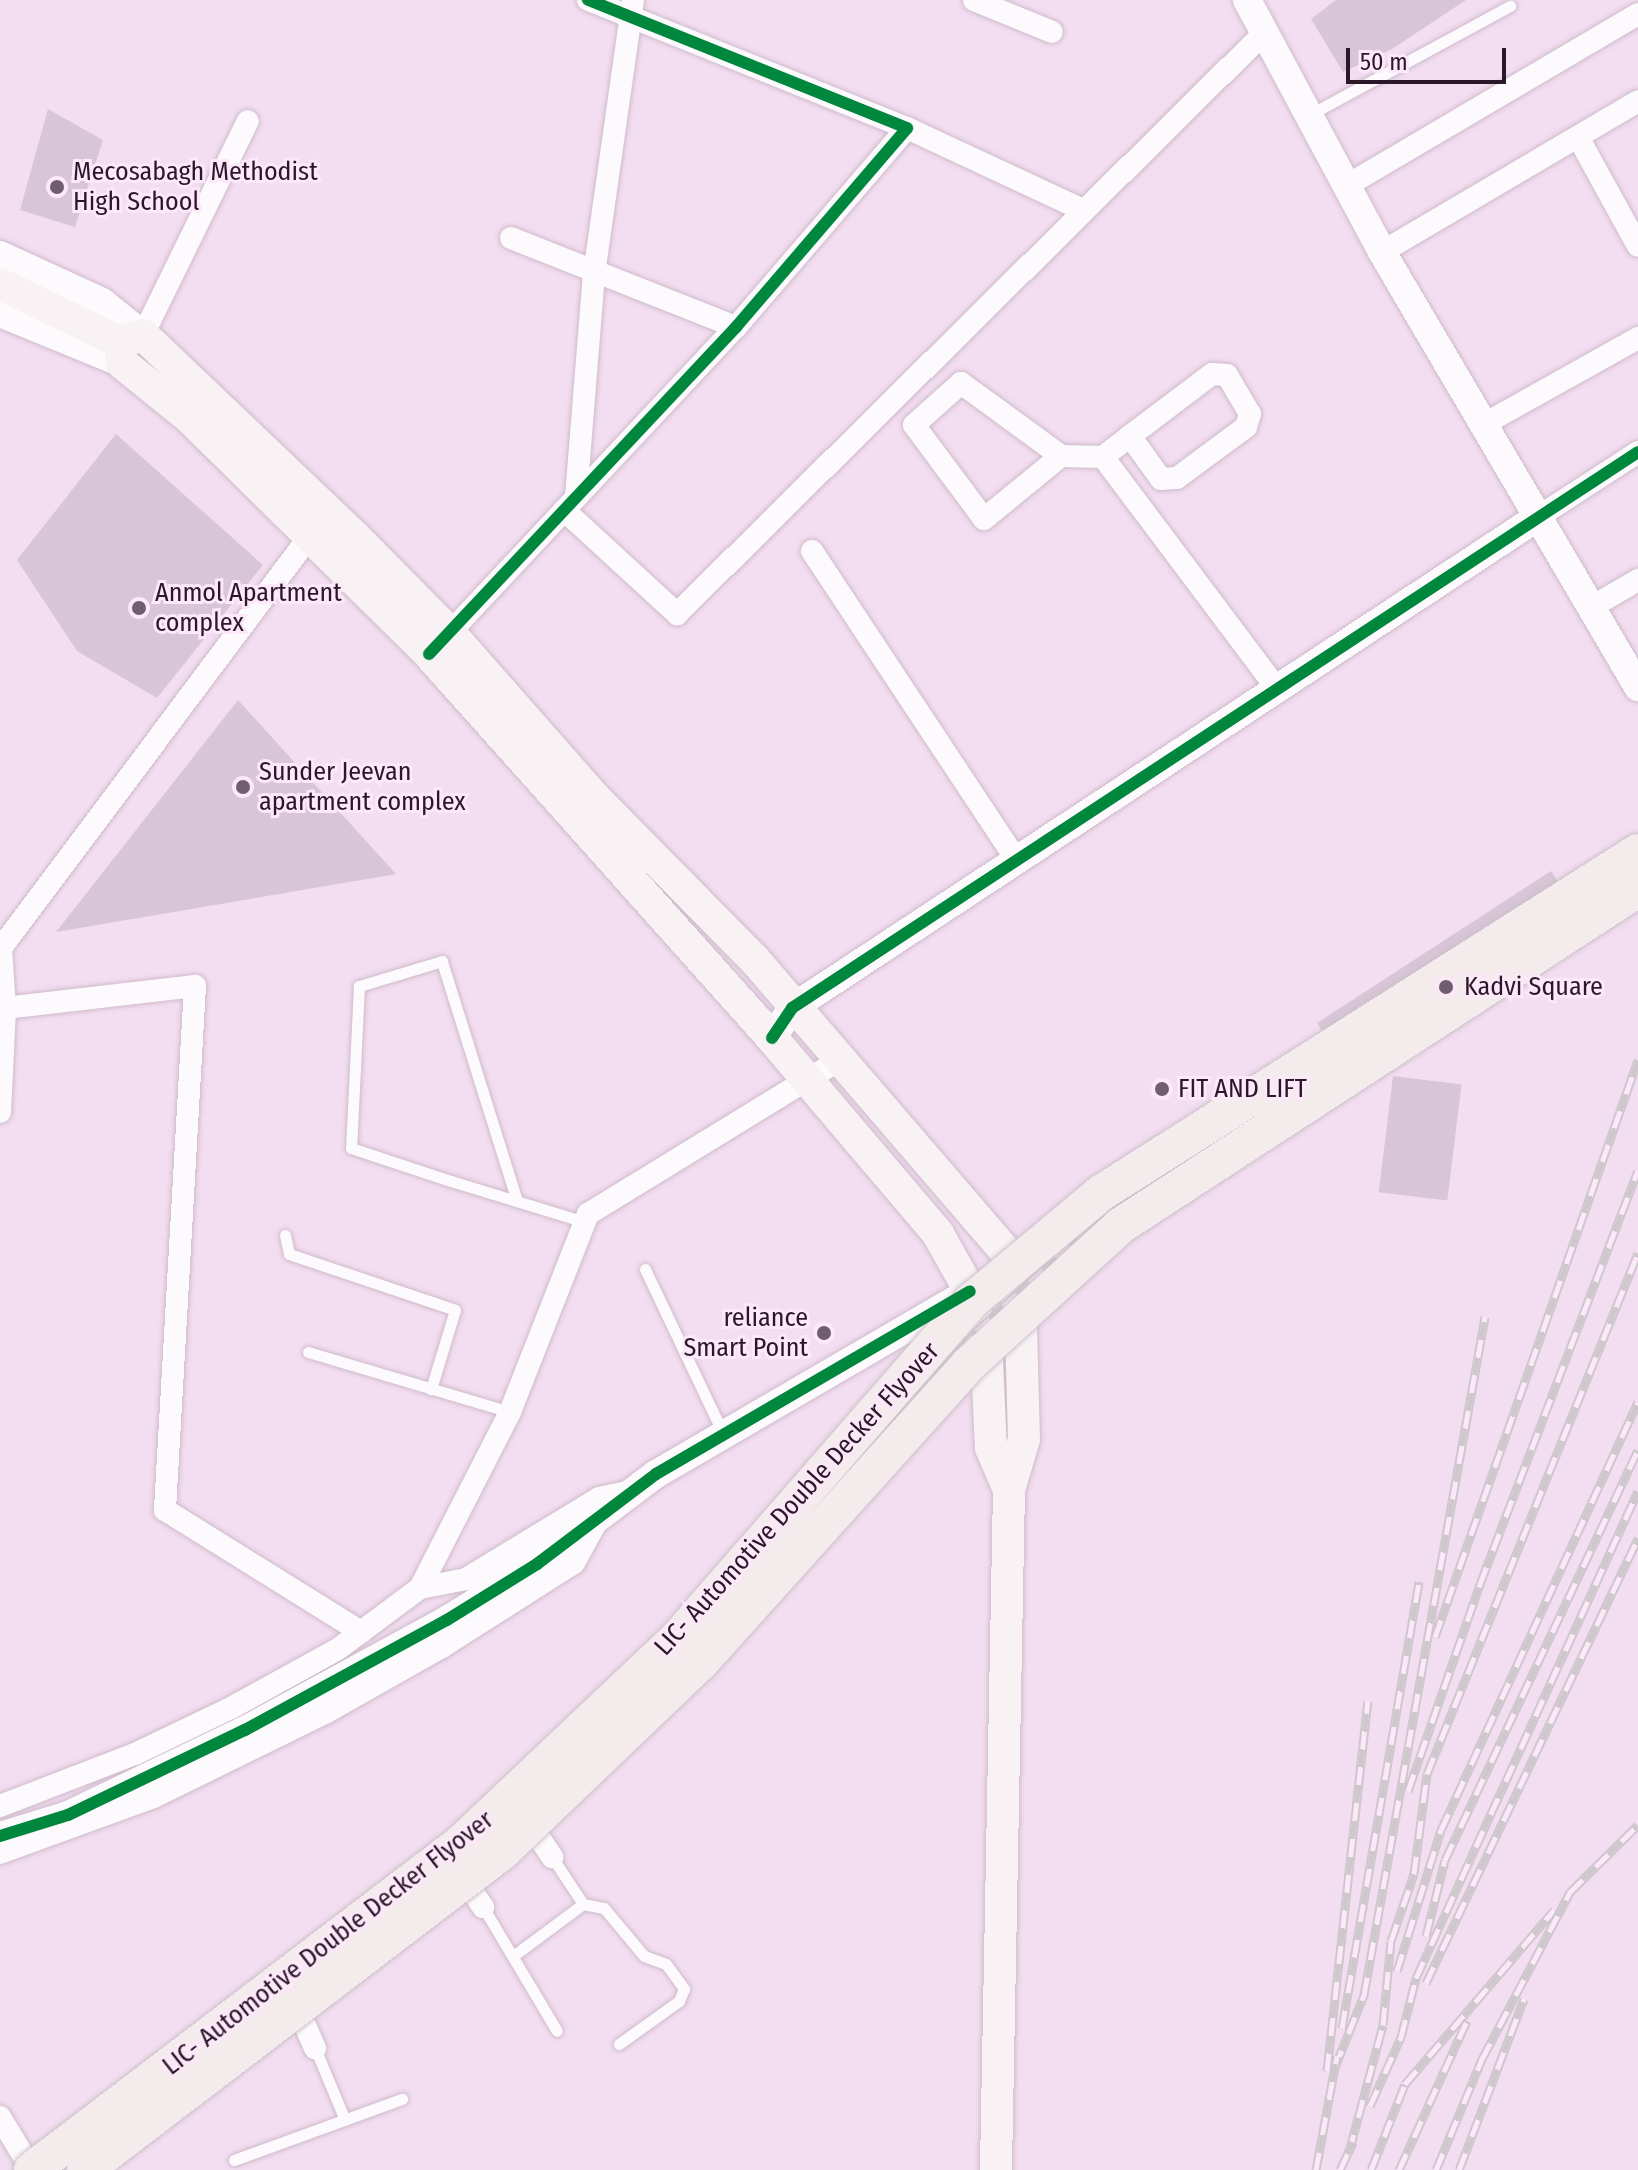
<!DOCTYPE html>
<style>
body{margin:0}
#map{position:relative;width:1638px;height:2170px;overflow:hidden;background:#f3ddf0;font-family:"Fira Sans Condensed",sans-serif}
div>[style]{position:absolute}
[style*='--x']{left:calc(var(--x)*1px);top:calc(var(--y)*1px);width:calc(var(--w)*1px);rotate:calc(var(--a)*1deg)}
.building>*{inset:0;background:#d8c5d6;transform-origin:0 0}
.roads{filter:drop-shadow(0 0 2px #cebbcb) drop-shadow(0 0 2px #cebbcb)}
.service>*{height:11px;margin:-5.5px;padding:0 5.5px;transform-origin:5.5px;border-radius:5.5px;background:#fdfafd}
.minor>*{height:22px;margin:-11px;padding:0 11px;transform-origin:11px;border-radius:11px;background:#fdfafd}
.tertiary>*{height:28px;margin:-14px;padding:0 14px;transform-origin:14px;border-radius:14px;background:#fdfafd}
.secondary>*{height:32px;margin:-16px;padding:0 16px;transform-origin:16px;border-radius:16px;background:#f8f2f4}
.rail>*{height:9px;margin-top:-4.5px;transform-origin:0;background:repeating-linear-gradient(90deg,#fce8f9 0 18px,#cec8cd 0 36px);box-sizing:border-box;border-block:2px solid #cec8cd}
.bridges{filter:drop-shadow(0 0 2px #ccc0ca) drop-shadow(0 0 2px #ccc0ca)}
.primary-bridge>*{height:36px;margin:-18px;padding:0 18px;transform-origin:18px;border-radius:18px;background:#f4ebed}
.cycleway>*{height:12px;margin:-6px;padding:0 6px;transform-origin:6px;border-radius:6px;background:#00873e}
.dots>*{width:22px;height:22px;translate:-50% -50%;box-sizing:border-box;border:4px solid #fce8f9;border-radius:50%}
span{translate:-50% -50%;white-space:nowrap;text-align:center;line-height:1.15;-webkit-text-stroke:6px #fce8f9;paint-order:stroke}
.poi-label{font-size:26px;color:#2a1828}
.left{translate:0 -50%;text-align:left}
.right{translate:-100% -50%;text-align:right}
.street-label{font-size:26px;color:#2a1828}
.scale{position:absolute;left:1346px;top:48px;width:160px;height:36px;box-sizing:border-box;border:4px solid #2a1828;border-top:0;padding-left:10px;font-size:24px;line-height:28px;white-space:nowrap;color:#2a1828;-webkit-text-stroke:6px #fce8f9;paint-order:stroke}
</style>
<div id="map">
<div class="building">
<div style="clip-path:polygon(1336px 0,1466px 0,1392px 49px,1343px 72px,1311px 19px)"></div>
<div style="clip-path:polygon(48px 109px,103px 140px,75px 227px,20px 210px)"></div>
<div style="clip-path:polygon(116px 434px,263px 565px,157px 698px,77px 651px,17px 560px)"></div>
<div style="clip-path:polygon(238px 700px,396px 874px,56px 932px)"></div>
<div style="left:1551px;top:871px;width:73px;height:279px;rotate:57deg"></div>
<div style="left:1393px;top:1076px;width:69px;height:117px;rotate:7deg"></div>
</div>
<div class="roads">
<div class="service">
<div style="--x:1309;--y:115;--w:229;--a:-28.5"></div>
<div style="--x:517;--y:1201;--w:251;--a:-107.4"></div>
<div style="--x:442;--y:961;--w:87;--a:163.2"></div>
<div style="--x:359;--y:986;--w:162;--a:92.8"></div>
<div style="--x:351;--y:1148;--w:105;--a:18.3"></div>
<div style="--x:451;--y:1181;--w:140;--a:17"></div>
<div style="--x:285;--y:1235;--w:19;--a:78"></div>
<div style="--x:289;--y:1254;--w:175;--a:18.6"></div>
<div style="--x:455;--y:1310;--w:83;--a:106.9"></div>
<div style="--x:645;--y:1269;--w:182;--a:64.6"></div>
<div style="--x:308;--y:1352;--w:211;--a:16.5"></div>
<div style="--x:552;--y:1857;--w:56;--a:56.6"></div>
<div style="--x:583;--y:1904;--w:21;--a:11"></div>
<div style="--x:604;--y:1908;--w:62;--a:50.2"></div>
<div style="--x:644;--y:1956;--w:23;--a:20"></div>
<div style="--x:666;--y:1964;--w:31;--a:54"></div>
<div style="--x:684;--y:1989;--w:13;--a:113"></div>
<div style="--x:679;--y:2001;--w:74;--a:144.4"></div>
<div style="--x:483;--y:1907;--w:144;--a:59.2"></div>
<div style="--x:513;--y:1956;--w:87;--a:-36.6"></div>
<div style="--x:315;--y:2048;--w:78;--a:67.4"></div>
<div style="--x:234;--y:2160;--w:179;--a:-20"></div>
</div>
<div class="minor">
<div style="--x:974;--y:0;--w:84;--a:22.3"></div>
<div style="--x:907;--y:128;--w:192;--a:25"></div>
<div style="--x:1578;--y:137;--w:124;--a:61.2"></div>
<div style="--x:1346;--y:186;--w:339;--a:-30.5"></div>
<div style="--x:511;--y:238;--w:242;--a:21.6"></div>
<div style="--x:1382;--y:252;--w:297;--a:-30.5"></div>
<div style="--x:143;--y:335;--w:238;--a:-63.9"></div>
<div style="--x:1486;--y:423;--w:174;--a:-29.2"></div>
<div style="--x:1061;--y:456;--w:124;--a:-143.9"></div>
<div style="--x:961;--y:383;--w:63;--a:138.2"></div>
<div style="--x:914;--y:425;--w:117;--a:53.3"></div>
<div style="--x:984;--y:519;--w:99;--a:-39.3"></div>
<div style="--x:1061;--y:456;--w:42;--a:1.4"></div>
<div style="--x:1103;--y:457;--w:34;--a:-38"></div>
<div style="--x:1130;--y:436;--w:53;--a:54.2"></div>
<div style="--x:1161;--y:479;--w:16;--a:-4"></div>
<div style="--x:1177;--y:478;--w:86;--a:-36.5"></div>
<div style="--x:1246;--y:427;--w:14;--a:-73"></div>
<div style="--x:1250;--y:414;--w:45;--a:-120.5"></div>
<div style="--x:1227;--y:375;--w:15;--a:-176"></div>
<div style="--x:1212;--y:374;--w:103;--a:142.9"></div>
<div style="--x:1103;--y:457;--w:286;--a:53.1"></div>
<div style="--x:576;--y:497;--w:224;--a:-85.4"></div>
<div style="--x:594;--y:274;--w:277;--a:-81.9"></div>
<div style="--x:564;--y:510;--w:154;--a:42.6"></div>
<div style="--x:677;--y:614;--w:826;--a:-44.71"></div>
<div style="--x:1535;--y:519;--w:123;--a:-33"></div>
<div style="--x:812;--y:551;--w:368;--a:56.5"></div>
<div style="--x:1590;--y:608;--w:56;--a:-30.3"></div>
<div style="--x:441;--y:642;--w:432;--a:-46.9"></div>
<div style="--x:736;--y:327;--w:262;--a:-49.3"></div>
<div style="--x:907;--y:128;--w:344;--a:-158.1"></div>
<div style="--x:5;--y:1008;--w:191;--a:-6.6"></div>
<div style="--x:195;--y:986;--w:525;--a:93.28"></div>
<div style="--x:165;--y:1510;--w:231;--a:31.9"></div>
<div style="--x:0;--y:1112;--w:104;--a:-87.2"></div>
<div style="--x:5;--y:1008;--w:60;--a:-93.8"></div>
<div style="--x:1;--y:948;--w:514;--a:-53.15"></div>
<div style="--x:420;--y:1588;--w:198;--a:-62.9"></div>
<div style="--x:510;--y:1412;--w:213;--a:-68.5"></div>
<div style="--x:588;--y:1214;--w:293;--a:-31.5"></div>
<div style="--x:0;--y:1806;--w:145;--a:-21.1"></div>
<div style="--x:135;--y:1754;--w:106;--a:-25.6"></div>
<div style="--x:231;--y:1708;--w:122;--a:-28.9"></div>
<div style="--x:338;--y:1649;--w:102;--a:-36.6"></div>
<div style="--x:420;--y:1588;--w:47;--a:-11.1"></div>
<div style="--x:466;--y:1579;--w:156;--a:-31.3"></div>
<div style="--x:599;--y:1498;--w:33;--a:-12"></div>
<div style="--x:540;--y:1839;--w:22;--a:56"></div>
<div style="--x:0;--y:1853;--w:164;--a:-20"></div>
<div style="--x:154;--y:1797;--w:193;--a:-26.2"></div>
<div style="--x:327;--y:1712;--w:132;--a:-29.5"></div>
<div style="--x:442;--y:1647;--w:156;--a:-32.5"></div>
<div style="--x:574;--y:1563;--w:46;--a:-61.2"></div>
<div style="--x:474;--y:1894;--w:16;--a:55"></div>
<div style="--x:303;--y:2021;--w:30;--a:66"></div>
<div style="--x:0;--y:2117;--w:52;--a:59"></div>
</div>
<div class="tertiary">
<div style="--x:1247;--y:0;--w:286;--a:61.8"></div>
<div style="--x:1382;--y:252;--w:505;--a:59.52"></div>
<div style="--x:0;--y:255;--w:112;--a:24.7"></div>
<div style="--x:102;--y:302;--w:53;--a:38.8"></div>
<div style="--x:0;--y:313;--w:132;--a:22.3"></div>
<div style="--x:772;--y:1038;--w:36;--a:-56"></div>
<div style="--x:792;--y:1008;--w:889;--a:-33.35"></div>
<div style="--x:0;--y:1836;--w:71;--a:-17.2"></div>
<div style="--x:68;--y:1815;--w:196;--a:-25.7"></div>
<div style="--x:245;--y:1730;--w:230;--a:-28.6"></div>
<div style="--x:447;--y:1620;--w:106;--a:-31.9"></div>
<div style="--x:537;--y:1564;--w:149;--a:-37.1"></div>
<div style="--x:656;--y:1474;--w:363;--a:-30.2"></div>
</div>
<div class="secondary">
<div style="--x:0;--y:284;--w:133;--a:25.8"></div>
<div style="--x:120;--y:342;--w:24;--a:-17"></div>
<div style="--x:143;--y:335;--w:293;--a:43.6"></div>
<div style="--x:355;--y:537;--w:135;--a:45.3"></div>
<div style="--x:450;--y:633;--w:218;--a:48.7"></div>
<div style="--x:594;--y:797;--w:228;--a:45.4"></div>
<div style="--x:754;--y:959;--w:393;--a:49.3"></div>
<div style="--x:1010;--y:1257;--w:71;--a:81.1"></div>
<div style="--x:1021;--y:1327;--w:112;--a:88.5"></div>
<div style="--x:1024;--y:1439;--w:53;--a:106.4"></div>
<div style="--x:1009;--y:1490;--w:680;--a:91.1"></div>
<div style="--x:120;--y:342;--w:21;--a:85"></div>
<div style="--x:122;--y:363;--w:87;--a:39"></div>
<div style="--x:190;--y:418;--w:336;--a:44.6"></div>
<div style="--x:429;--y:654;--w:515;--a:48.23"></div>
<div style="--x:772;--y:1038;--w:257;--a:49.7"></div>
<div style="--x:938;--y:1234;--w:65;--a:60.7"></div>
<div style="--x:970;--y:1291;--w:72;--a:76.3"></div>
<div style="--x:987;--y:1361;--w:87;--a:87.4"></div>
<div style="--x:991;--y:1448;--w:46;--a:66.8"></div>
</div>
</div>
<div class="rail">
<div style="--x:1435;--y:1637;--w:612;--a:-70.62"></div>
<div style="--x:1408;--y:1791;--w:219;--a:-70.8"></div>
<div style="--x:1480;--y:1584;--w:442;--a:-69.1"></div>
<div style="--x:1426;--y:1936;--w:78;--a:-76"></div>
<div style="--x:1445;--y:1860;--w:453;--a:-64.8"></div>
<div style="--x:1397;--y:1971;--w:148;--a:-72.7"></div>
<div style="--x:1441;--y:1830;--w:471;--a:-65.3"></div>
<div style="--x:1426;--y:1983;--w:493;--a:-64.5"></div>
<div style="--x:1342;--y:2028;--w:453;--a:-80.2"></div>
<div style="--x:1335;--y:2067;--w:78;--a:-68.1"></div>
<div style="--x:1364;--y:1995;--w:689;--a:-79.88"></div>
<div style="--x:1327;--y:2071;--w:372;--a:-83.7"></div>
<div style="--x:1370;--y:2106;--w:76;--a:-65.8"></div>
<div style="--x:1401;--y:2037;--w:61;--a:-75.7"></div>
<div style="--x:1416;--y:1978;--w:535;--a:-65.49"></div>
<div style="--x:1349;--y:2152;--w:131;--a:-75"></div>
<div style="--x:1383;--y:2025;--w:84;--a:-84.6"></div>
<div style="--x:1391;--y:1941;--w:71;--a:-71.1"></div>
<div style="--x:1414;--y:1874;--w:101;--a:-82.6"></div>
<div style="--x:1427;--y:1774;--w:562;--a:-67.95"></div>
<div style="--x:44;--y:2170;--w:420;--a:-36.5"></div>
<div style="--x:382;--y:1920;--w:324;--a:-41.5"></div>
<div style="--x:625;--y:1705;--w:160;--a:-46"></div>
<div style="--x:736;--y:1590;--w:354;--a:-49.2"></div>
<div style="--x:967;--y:1322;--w:139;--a:-42.7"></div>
<div style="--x:1069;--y:1228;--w:678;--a:-32.96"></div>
<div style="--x:66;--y:2170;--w:403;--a:-36.5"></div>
<div style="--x:390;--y:1930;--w:326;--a:-41.5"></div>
<div style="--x:634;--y:1714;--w:238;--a:-46.5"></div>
<div style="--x:798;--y:1541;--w:276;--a:-49.6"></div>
<div style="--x:977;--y:1331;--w:137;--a:-42.9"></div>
<div style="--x:1077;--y:1238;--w:669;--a:-32.98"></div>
<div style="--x:1316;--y:2170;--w:116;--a:-79.6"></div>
<div style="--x:1340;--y:2170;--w:31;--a:-65"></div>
<div style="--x:1371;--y:2170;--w:92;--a:-68.4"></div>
<div style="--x:1405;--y:2084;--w:229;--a:-49.4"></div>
<div style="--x:1399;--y:2170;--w:164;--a:-65.5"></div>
<div style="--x:1436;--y:2170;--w:120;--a:-67.5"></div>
<div style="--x:1482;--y:2059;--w:189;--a:-62.2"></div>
<div style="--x:1570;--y:1892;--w:95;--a:-44.6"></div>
<div style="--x:1459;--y:2170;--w:183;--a:-69.2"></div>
</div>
<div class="bridges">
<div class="primary-bridge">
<div style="--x:32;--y:2170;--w:538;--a:-37.3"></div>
<div style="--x:460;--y:1844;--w:297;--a:-43.4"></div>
<div style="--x:676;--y:1640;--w:451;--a:-48.9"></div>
<div style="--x:973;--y:1300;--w:167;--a:-39.9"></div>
<div style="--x:1101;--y:1193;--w:636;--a:-32.42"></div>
<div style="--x:85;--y:2170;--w:524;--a:-37.33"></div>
<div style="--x:502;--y:1852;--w:274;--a:-43.7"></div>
<div style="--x:700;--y:1663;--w:401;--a:-48"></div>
<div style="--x:968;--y:1365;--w:206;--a:-42.4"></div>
<div style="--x:1120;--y:1226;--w:618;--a:-33.05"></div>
</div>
</div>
<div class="cycleway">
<div style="--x:429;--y:654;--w:449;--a:-46.8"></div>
<div style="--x:736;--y:327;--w:262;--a:-49.3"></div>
<div style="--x:907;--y:128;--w:344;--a:-158.1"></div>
<div style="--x:772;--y:1038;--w:36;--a:-56"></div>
<div style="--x:792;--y:1008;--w:1012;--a:-33.31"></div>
<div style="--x:0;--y:1836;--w:71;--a:-17.2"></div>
<div style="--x:68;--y:1815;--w:196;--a:-25.7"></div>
<div style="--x:245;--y:1730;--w:230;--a:-28.6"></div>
<div style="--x:447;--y:1620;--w:106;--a:-31.9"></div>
<div style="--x:537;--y:1564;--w:149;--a:-37.1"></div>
<div style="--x:656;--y:1474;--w:363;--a:-30.2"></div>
</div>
<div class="dots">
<div style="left:57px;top:187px;background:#705d6e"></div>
<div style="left:139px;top:608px;background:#705d6e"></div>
<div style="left:243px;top:787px;background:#705d6e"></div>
<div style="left:1446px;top:987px;background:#705d6e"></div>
<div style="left:1162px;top:1089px;background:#705d6e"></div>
<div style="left:824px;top:1333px;background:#705d6e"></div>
</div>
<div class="poi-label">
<span class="left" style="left:73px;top:187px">Mecosabagh Methodist<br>High School</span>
<span class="left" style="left:155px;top:608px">Anmol Apartment<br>complex</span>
<span class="left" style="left:259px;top:787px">Sunder Jeevan<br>apartment complex</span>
<span class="left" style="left:1464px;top:987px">Kadvi Square</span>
<span class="left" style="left:1178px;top:1089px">FIT AND LIFT</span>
<span class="right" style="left:808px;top:1333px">reliance<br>Smart Point</span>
</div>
<div class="street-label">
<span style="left:797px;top:1499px;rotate:-48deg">LIC- Automotive Double Decker Flyover</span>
<span style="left:328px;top:1943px;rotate:-38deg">LIC- Automotive Double Decker Flyover</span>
</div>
<div class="scale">50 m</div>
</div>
